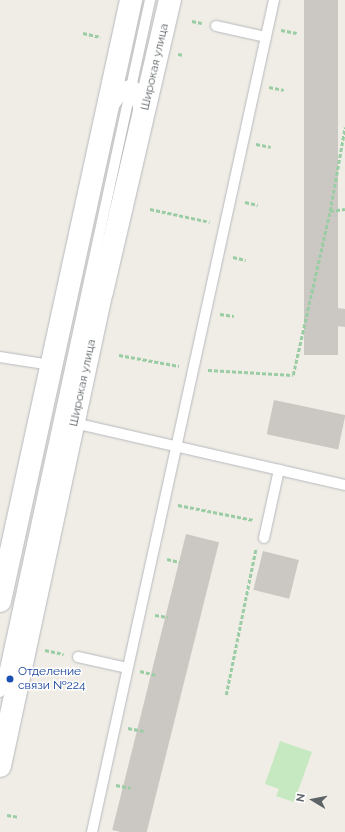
<!DOCTYPE html>
<meta charset="utf-8">
<style>
body{margin:0}
#map{position:relative;width:345px;height:832px;overflow:hidden;background:#f0ede6;font-family:Raleway,sans-serif}
div>[style]{position:absolute}
[style*='--x']{left:calc(var(--x)*1px);top:calc(var(--y)*1px);width:calc(var(--w)*1px);rotate:calc(var(--a)*1deg)}
.green>*{inset:0;background:#c6e9c1}
.building>*{inset:0;background:#cbc8c3;transform-origin:0 0}
.path>*{height:2.5px;margin-top:-1.25px;transform-origin:0;background:repeating-linear-gradient(90deg,#9bcda4 0 4px,transparent 0 6px)}
.roads{filter:drop-shadow(0 0 1px #b6b9bd) drop-shadow(0 0 1px #b6b9bd)}
.lane>*{height:10px;margin:-5px;padding:0 5px;transform-origin:5px;border-radius:5px;background:#fff}
.street>*{height:20px;margin:-10px;padding:0 10px;transform-origin:10px;border-radius:10px;background:#fff}
.secondary>*{height:22px;margin:-11px;padding:0 11px;transform-origin:11px;border-radius:11px;background:#fff}
.dots>*{width:11px;height:11px;translate:-50% -50%;box-sizing:border-box;border:2px solid #fff;border-radius:50%}
span{translate:-50% -50%;white-space:nowrap;text-align:center;line-height:1.15;-webkit-text-stroke:3px #fff;paint-order:stroke}
.street-label{font-size:12px;color:#5d6367}
.transit-label{font-size:12px;color:#164399}
.left{translate:0 -50%;text-align:left}
.north{position:absolute;left:293px;top:780px;width:40px;height:40px;-webkit-text-stroke:3px #fff;paint-order:stroke;rotate:280deg;font-size:11px;font-weight:700;line-height:16px;text-align:center;color:#5d6367}
.north::after{content:'';display:block;margin:auto;width:14px;height:18px;background:#5d6367;clip-path:polygon(50% 0,100% 100%,50% 72%,0 100%)}
</style>
<div id="map">
<div class="green">
<div style="clip-path:polygon(280px 741px,312px 752px,294px 802px,276px 796px,279px 789px,265px 784px)"></div>
</div>
<div class="building">
<div style="left:304px;top:0;width:34px;height:355px"></div>
<div style="clip-path:polygon(324px 306px,345px 309px,345px 327px,321px 324px)"></div>
<div style="left:274px;top:400px;width:73px;height:35px;rotate:12deg"></div>
<div style="left:186px;top:534px;width:34px;height:305px;rotate:14deg"></div>
<div style="left:263px;top:551px;width:37px;height:40px;rotate:14deg"></div>
</div>
<div class="path">
<div style="--x:192;--y:21;--w:10;--a:11"></div>
<div style="--x:281;--y:30;--w:16;--a:11"></div>
<div style="--x:83;--y:33;--w:18;--a:13"></div>
<div style="--x:178;--y:54;--w:6;--a:9"></div>
<div style="--x:269;--y:87;--w:15;--a:11"></div>
<div style="--x:256;--y:144;--w:15;--a:11"></div>
<div style="--x:245;--y:202;--w:13;--a:13"></div>
<div style="--x:150;--y:209;--w:61;--a:12.2"></div>
<div style="--x:330;--y:211;--w:85;--a:-79.9"></div>
<div style="--x:233;--y:257;--w:13;--a:13"></div>
<div style="--x:220;--y:314;--w:14;--a:8"></div>
<div style="--x:119;--y:355;--w:61;--a:10.4"></div>
<div style="--x:208;--y:370;--w:85;--a:3.4"></div>
<div style="--x:293;--y:375;--w:168;--a:-77.3"></div>
<div style="--x:330;--y:211;--w:15;--a:-8"></div>
<div style="--x:178;--y:505;--w:77;--a:11.2"></div>
<div style="--x:167;--y:559;--w:13;--a:13"></div>
<div style="--x:155;--y:615;--w:13;--a:9"></div>
<div style="--x:45;--y:650;--w:19;--a:12"></div>
<div style="--x:140;--y:671;--w:16;--a:14"></div>
<div style="--x:226;--y:695;--w:150;--a:-78.5"></div>
<div style="--x:128;--y:728;--w:16;--a:11"></div>
<div style="--x:116;--y:785;--w:15;--a:11"></div>
<div style="--x:7;--y:815;--w:12;--a:9"></div>
</div>
<div class="roads">
<div class="lane">
<div style="--x:216;--y:26;--w:51;--a:12.4"></div>
<div style="--x:0;--y:357;--w:52;--a:8.9"></div>
<div style="--x:74;--y:423;--w:278;--a:12.9"></div>
<div style="--x:264;--y:538;--w:70;--a:-77.6"></div>
<div style="--x:78;--y:657;--w:50;--a:12.7"></div>
<div style="--x:0;--y:692;--w:708;--a:-77.77"></div>
<div style="--x:92;--y:832;--w:852;--a:-77.66"></div>
</div>
<div class="street">
<div style="--x:109;--y:104;--w:14;--a:-54"></div>
<div style="--x:117;--y:93;--w:14;--a:-12"></div>
<div style="--x:131;--y:90;--w:13;--a:39"></div>
<div style="--x:141;--y:98;--w:13;--a:77"></div>
</div>
<div class="secondary">
<div style="--x:0;--y:601;--w:615;--a:-77.7"></div>
<div style="--x:0;--y:766;--w:485;--a:-77.9"></div>
<div style="--x:102;--y:292;--w:300;--a:-76.9"></div>
</div>
</div>
<div class="dots">
<div style="left:10px;top:679px;background:#1a4fb4"></div>
</div>
<div class="street-label">
<span style="left:155px;top:67px;rotate:-77deg">Широкая улица</span>
<span style="left:83px;top:383px;rotate:-78deg">Широкая улица</span>
</div>
<div class="transit-label">
<span class="left" style="left:18px;top:679px">Отделение<br>связи №224</span>
</div>
<div class="north">N</div>
</div>
